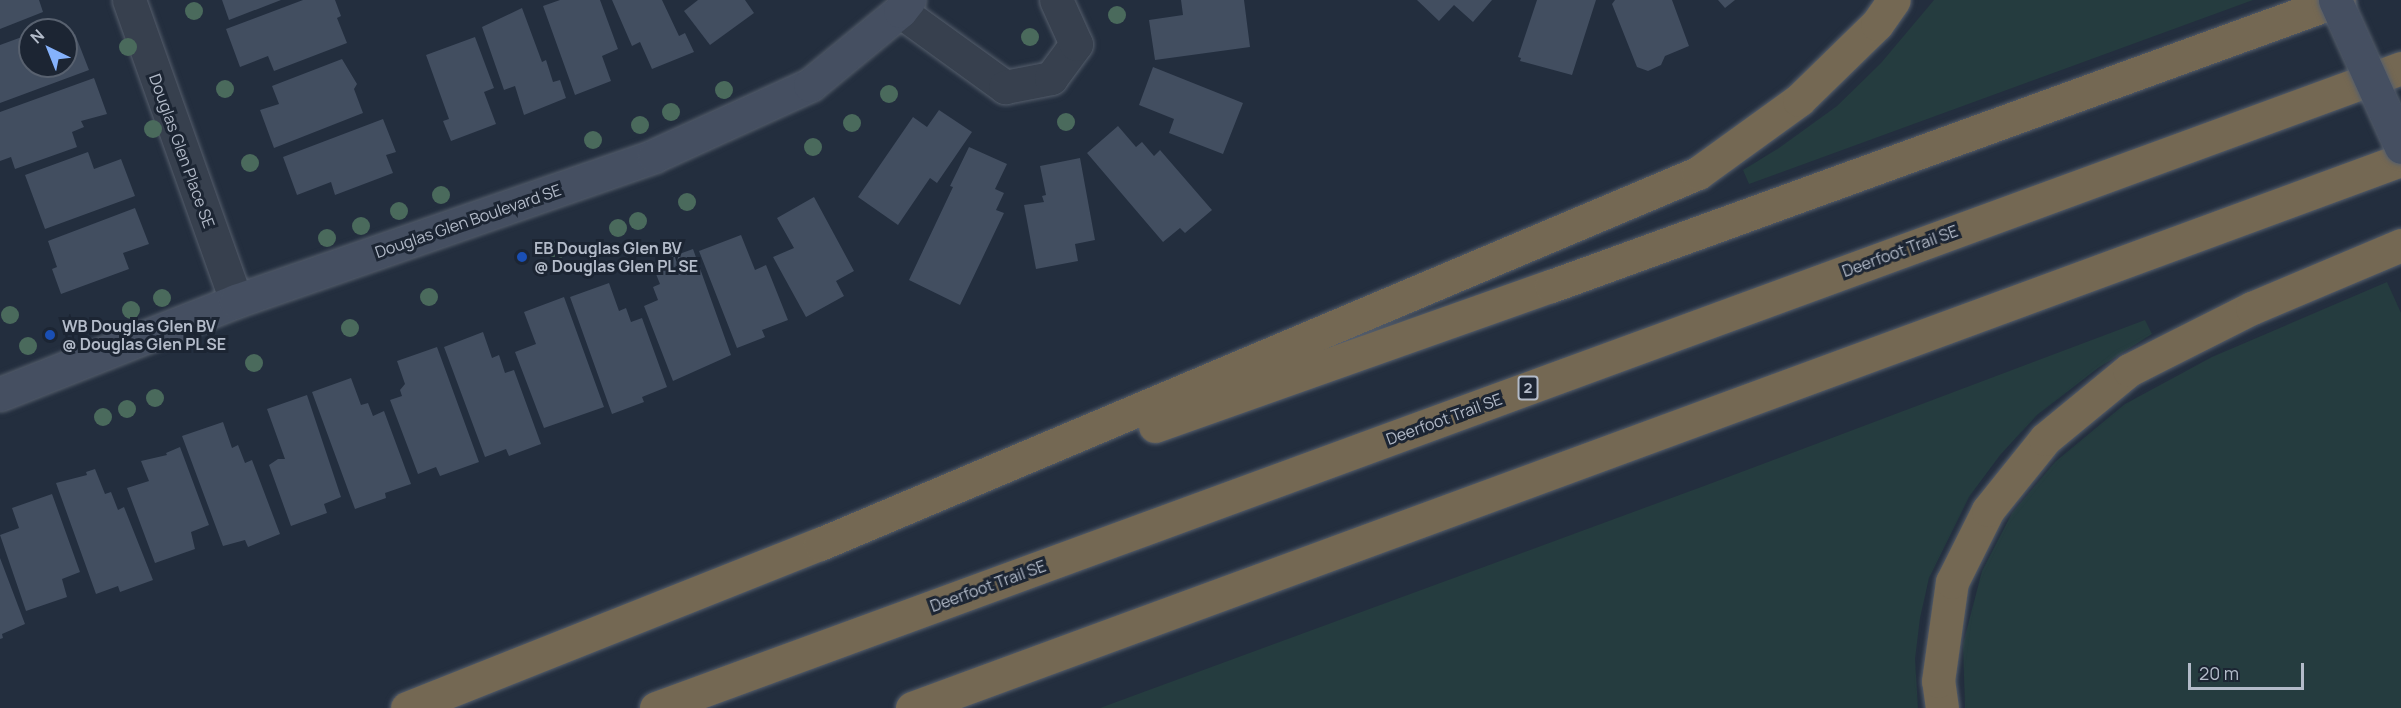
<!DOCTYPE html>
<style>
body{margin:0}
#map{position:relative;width:2401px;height:708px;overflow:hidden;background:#232e3e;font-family:Manrope,sans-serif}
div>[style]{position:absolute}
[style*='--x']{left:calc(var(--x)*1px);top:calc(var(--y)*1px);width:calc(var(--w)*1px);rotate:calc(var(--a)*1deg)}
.green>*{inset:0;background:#253c3f}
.building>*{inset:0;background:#424e60}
.roads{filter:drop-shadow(0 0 2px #555e6c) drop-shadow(0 0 2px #555e6c)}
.street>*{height:33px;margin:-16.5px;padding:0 16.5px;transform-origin:16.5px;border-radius:16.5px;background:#37404e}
.secondary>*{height:33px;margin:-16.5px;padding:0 16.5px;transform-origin:16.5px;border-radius:16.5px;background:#454f61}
.highway>*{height:33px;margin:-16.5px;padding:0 16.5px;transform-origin:16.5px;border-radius:16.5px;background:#746853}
.bridges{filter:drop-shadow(0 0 2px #555e6c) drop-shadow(0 0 2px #555e6c)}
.secondary-bridge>*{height:33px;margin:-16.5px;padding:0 16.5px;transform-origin:16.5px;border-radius:16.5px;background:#454f61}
.trees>*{width:18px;height:18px;margin:-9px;border-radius:50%;background:#4a6a5c}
.dots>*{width:16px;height:16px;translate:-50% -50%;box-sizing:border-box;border:3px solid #1c2533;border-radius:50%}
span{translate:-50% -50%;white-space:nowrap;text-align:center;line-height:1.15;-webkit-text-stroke:6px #1c2533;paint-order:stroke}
.shield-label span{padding:2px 4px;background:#1c2533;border:2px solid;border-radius:4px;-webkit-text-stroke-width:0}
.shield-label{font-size:15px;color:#b3bbc9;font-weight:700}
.street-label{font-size:16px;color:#b3bbc9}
.poi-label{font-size:16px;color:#b3bbc9;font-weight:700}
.left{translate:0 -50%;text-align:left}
.north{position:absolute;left:18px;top:18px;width:60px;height:60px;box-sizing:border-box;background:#1c2533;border:2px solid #58616f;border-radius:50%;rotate:317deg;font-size:16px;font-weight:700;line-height:24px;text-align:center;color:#b3bbc9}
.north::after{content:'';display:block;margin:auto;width:21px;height:27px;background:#85b2fc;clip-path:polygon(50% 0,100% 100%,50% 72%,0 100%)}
.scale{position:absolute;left:2188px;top:663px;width:116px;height:27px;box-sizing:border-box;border:3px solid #b3bbc9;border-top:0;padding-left:8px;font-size:18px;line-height:21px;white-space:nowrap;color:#b3bbc9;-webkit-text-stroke:4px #1c2533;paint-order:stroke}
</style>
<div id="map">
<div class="green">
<div style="clip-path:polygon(1934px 0,2253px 0,1749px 184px,1743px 170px,1779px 148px,1837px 106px,1881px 63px)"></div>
<div style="clip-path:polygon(2387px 282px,2401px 313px,2401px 708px,1965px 708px,1963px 644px,1982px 571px,2012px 513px,2055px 462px,2125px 404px,2212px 357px)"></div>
<div style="clip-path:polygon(2145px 320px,2152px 334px,2098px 368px,2037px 415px,2000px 455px,1969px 497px,1929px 578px,1920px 618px,1915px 659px,1918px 708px,1100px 708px,1704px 486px)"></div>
</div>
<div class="building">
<div style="clip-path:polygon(0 0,39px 0,43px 12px,0 29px)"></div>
<div style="clip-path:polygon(222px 0,281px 0,229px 20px)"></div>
<div style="clip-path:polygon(303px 0,335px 0,341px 16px,337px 18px,347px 43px,274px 71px,268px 56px,240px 67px,226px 29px)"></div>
<div style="clip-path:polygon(560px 0,600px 0,618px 49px,602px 56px,611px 81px,575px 95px,543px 6px)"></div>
<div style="clip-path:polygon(612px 0,662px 0,679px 36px,685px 33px,694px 52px,652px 69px,640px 42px,632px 46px)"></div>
<div style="clip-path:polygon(698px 0,745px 0,754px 13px,710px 45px,684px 11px)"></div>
<div style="clip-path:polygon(1181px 0,1244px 0,1250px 47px,1155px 60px,1149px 20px,1183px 15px)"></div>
<div style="clip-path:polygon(1417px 0,1492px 0,1473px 22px,1454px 5px,1439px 21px)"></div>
<div style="clip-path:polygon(1537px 0,1596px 0,1572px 75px,1520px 61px,1521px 58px,1518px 57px)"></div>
<div style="clip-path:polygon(1615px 0,1672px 0,1689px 46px,1665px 56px,1661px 65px,1648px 71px,1637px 67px,1612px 4px)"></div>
<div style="clip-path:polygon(1718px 0,1735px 0,1725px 8px)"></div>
<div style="clip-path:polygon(522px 8px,542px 62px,546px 60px,553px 82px,560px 80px,566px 98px,524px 115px,515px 86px,504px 90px,482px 27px)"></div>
<div style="clip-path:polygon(30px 34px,30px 66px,66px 66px,66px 38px,75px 34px,89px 70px,0 103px,0 45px)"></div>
<div style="clip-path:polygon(475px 37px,494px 88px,484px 92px,496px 124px,451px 141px,443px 121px,449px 119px,426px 55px)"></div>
<div style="clip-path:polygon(342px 59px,357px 84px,354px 89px,363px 113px,274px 148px,260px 110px,279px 104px,272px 86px)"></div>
<div style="clip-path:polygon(1153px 67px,1243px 103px,1223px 154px,1169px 133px,1174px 119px,1139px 105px)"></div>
<div style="clip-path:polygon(94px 78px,107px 114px,81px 121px,84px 127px,72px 132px,77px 147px,15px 169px,11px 157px,0 161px,0 112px)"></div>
<div style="clip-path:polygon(939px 110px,972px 132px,937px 183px,930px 178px,898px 225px,858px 197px,913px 117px,927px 127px)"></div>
<div style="clip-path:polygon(383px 119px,396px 152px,386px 155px,393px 173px,335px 195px,331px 182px,297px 195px,283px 157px)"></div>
<div style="clip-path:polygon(1118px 126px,1136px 147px,1142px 142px,1154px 156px,1160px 150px,1212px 210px,1185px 233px,1180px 228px,1163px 242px,1087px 153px)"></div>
<div style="clip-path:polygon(969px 147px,1007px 164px,995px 189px,1004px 193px,996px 210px,1004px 213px,960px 305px,909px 280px,953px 187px,950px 186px)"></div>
<div style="clip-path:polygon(88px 152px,94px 169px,121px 159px,135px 196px,45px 229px,25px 175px)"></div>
<div style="clip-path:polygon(1080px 158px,1095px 240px,1075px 244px,1078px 261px,1036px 269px,1024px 205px,1044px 202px,1042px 196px,1046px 195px,1040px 166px)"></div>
<div style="clip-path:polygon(814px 197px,854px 271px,836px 281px,844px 296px,806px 317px,773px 257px,794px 248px,777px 218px)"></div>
<div style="clip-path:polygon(135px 208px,149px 244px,123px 253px,129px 269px,61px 294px,52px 269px,57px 267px,48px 241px)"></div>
<div style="clip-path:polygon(741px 235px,755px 270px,766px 265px,788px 320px,762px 330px,765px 337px,737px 348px,699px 251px)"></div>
<div style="clip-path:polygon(693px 249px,731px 355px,673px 381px,644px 306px,658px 300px,653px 287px,660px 284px,652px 264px)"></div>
<div style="clip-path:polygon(609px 283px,619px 311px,626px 308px,631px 322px,642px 318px,667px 387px,642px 397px,644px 402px,612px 414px,570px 297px)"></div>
<div style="clip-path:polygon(564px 297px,604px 407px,544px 428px,515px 352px,536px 344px,524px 312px)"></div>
<div style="clip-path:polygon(483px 332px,492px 358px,499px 355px,505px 373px,514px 370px,541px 444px,509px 456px,506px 449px,485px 457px,444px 347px)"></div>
<div style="clip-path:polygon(437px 347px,479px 462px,440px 476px,436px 467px,418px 474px,390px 400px,402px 396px,400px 390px,405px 384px,397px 361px)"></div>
<div style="clip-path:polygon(351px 378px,361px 405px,368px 403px,373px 416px,384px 411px,411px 484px,385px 493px,386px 498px,355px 509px,312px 392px)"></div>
<div style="clip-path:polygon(307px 395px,341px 497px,324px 504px,327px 513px,291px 526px,269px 465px,278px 459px,285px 459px,267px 409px)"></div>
<div style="clip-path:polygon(223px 422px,232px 448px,238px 445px,245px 463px,252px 460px,280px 534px,248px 547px,245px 540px,223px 546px,182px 436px)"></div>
<div style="clip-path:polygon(180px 447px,209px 525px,191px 532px,195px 549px,155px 563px,127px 488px,149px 481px,141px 461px,167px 455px,166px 453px)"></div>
<div style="clip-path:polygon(95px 469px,105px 494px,111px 492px,118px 510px,124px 507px,153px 580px,120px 592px,118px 586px,96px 594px,56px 483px,87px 475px,86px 472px)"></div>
<div style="clip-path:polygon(52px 494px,80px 572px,62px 579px,67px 597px,26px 611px,0 535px,19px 528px,12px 508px)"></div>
<div style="clip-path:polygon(0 558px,25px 624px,2px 634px,3px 638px,0 639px)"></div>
</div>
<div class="roads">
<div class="street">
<div style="--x:129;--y:0;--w:319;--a:70.4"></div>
<div style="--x:900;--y:11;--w:130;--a:35.9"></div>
<div style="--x:1005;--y:87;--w:47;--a:-11.1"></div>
<div style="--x:1051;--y:78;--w:42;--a:-53.7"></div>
<div style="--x:1076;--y:44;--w:48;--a:-114.4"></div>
</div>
<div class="secondary">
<div style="--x:0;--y:394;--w:254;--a:-21.5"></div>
<div style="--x:236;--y:301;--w:442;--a:-19.1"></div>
<div style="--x:654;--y:156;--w:171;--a:-24.5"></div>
<div style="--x:810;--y:85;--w:117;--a:-39.4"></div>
<div style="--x:900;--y:11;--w:14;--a:-51"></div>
</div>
<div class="highway">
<div style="--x:1155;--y:426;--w:420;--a:-19.5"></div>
<div style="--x:1551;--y:286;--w:838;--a:-19.95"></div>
<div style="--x:407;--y:708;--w:444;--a:-21.7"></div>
<div style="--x:820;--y:544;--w:953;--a:-22.91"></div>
<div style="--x:1698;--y:173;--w:125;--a:-35.9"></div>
<div style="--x:1799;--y:100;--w:109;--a:-44.3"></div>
<div style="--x:1877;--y:24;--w:29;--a:-55"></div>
<div style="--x:656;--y:708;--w:1859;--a:-20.14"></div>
<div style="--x:912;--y:708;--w:1587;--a:-20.21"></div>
<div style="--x:1942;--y:708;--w:27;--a:-98"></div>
<div style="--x:1938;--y:681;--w:100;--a:-82"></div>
<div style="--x:1952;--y:582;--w:80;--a:-63.4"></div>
<div style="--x:1988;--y:510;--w:91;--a:-51.2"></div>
<div style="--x:2045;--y:439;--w:109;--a:-39.4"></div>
<div style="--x:2129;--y:370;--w:138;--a:-26.8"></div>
<div style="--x:2252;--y:308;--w:162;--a:-22.9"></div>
</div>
</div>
<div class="bridges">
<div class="secondary-bridge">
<div style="--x:2335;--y:0;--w:161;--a:65.8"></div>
</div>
</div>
<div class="trees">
<div style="left:194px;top:11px"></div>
<div style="left:1117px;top:15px"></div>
<div style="left:1030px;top:37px"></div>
<div style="left:128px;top:47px"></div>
<div style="left:225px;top:89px"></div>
<div style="left:724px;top:90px"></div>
<div style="left:889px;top:94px"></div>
<div style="left:671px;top:112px"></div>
<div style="left:1066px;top:122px"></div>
<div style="left:852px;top:123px"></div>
<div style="left:640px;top:125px"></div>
<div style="left:153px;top:129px"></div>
<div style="left:593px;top:140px"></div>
<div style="left:813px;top:147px"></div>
<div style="left:250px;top:163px"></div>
<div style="left:441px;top:195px"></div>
<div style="left:687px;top:202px"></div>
<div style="left:399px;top:211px"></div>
<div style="left:638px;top:221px"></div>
<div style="left:361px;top:226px"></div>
<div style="left:618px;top:228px"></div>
<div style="left:327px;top:238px"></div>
<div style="left:557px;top:250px"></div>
<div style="left:429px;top:297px"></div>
<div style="left:162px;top:298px"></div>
<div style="left:131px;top:310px"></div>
<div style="left:10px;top:315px"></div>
<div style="left:350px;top:328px"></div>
<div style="left:28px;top:346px"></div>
<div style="left:254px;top:363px"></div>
<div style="left:155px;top:398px"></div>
<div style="left:127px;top:409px"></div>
<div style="left:103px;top:417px"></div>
</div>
<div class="dots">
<div style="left:522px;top:257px;background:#1a4fb4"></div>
<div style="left:50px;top:335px;background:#1a4fb4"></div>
</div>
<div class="shield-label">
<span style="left:1528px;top:388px">2</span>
</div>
<div class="street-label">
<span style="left:182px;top:151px;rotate:70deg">Douglas Glen Place SE</span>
<span style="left:468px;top:221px;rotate:-19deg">Douglas Glen Boulevard SE</span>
<span style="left:1900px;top:251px;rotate:-20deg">Deerfoot Trail SE</span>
<span style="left:1444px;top:419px;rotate:-20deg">Deerfoot Trail SE</span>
<span style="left:988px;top:586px;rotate:-20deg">Deerfoot Trail SE</span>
</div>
<div class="poi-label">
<span class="left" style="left:534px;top:257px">EB Douglas Glen BV<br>@ Douglas Glen PL SE</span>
<span class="left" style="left:62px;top:335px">WB Douglas Glen BV<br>@ Douglas Glen PL SE</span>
</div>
<div class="north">N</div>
<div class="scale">20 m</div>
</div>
